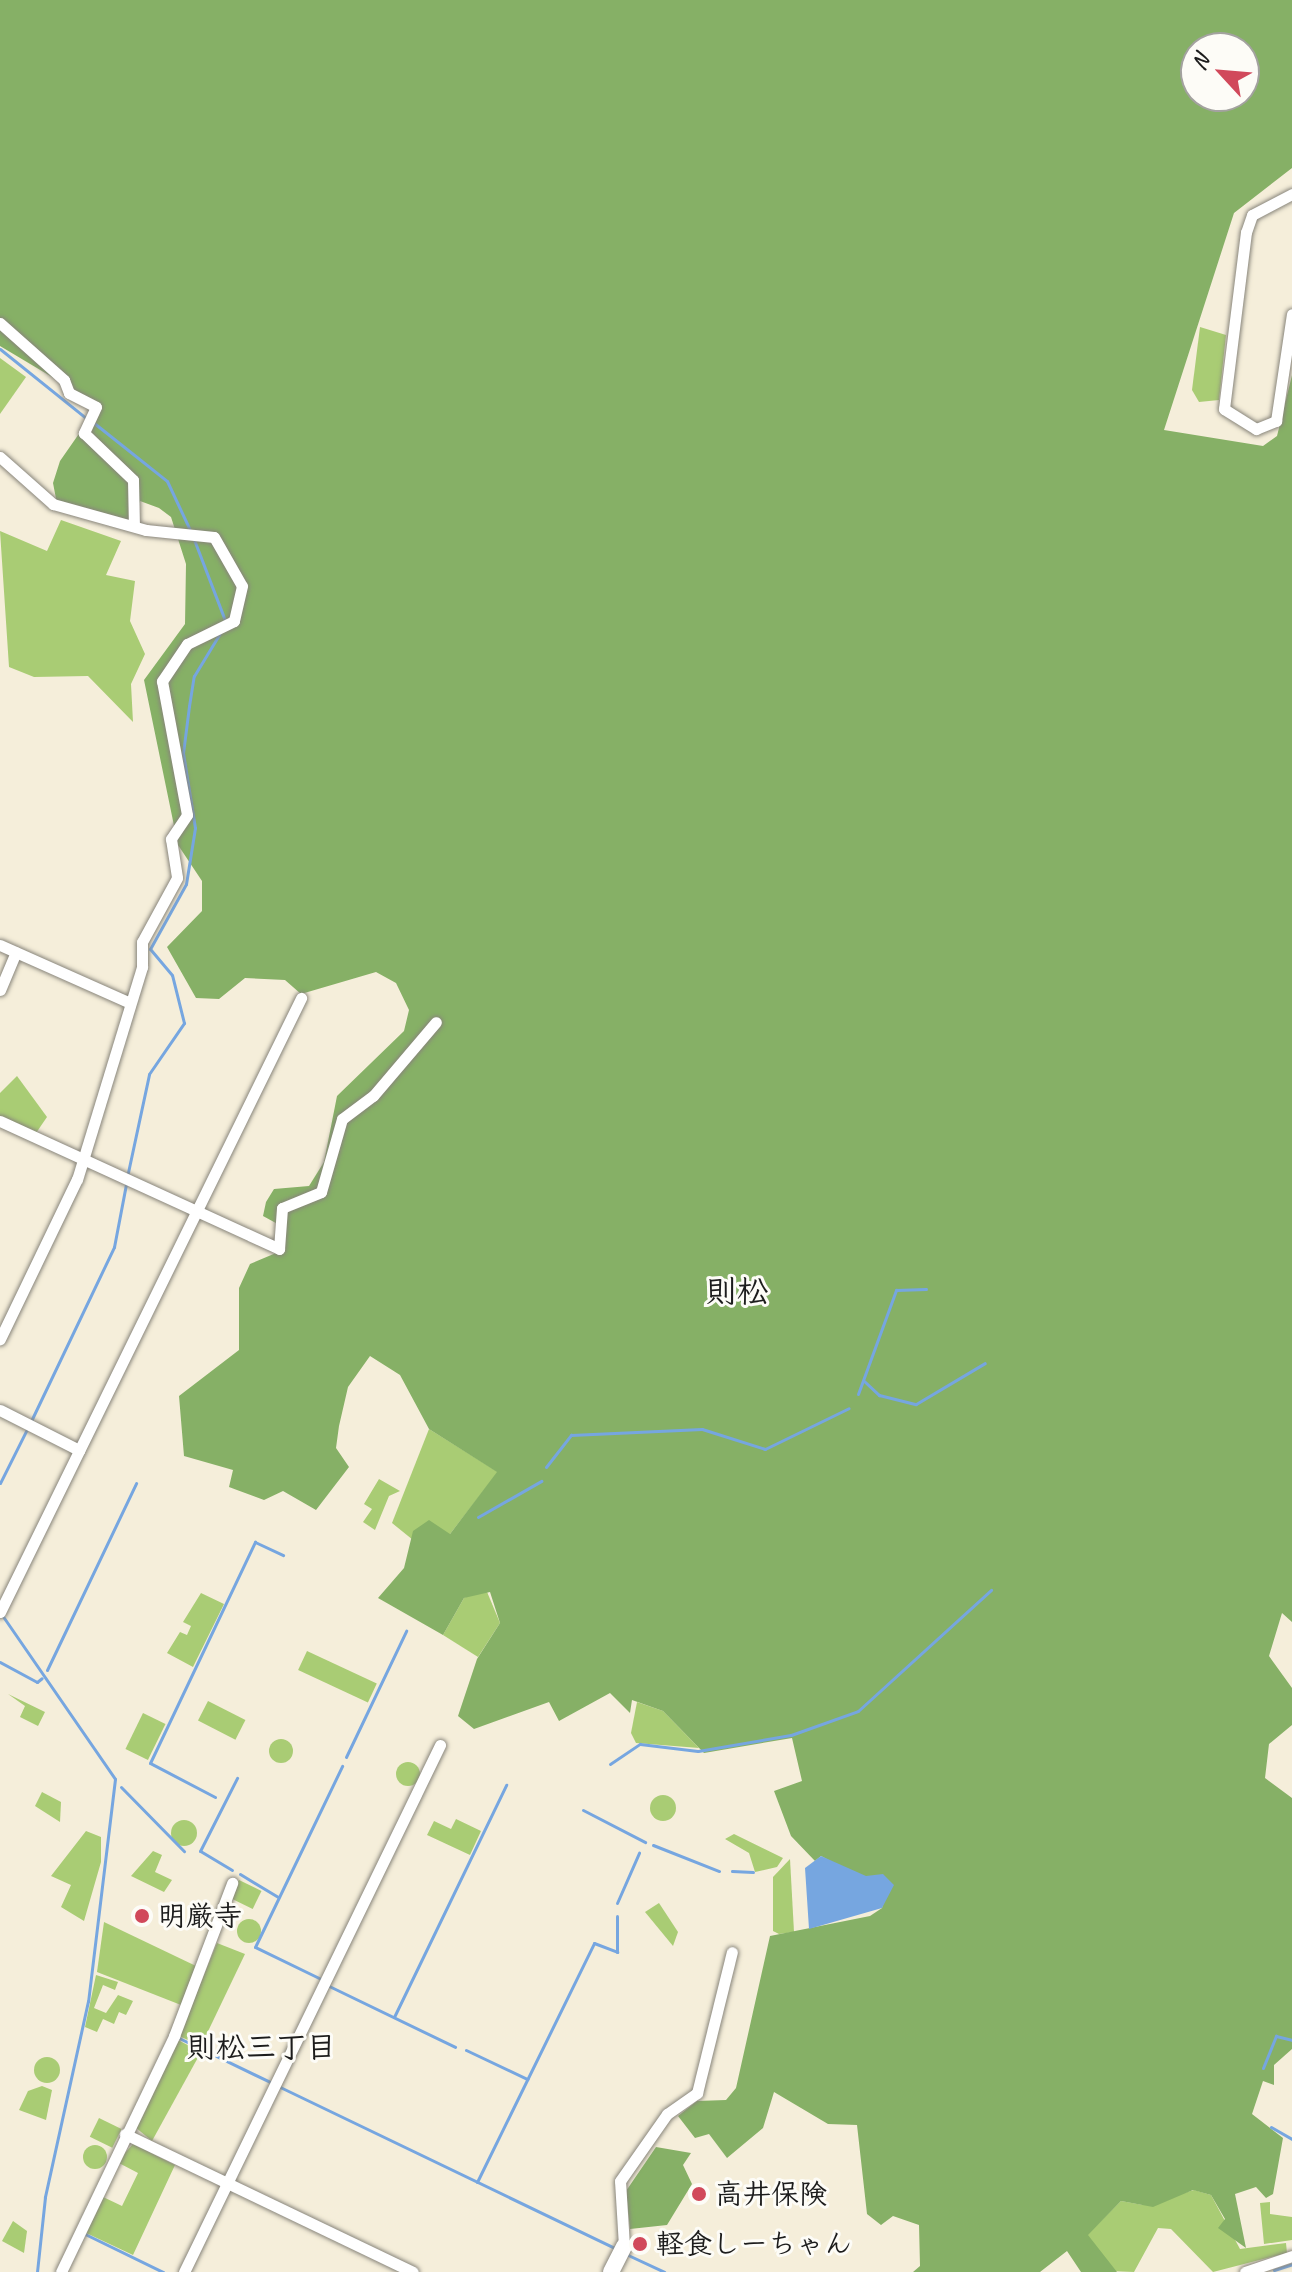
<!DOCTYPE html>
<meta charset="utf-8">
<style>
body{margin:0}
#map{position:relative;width:1292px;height:2272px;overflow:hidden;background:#f5eeda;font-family:Caveat,"Klee One",sans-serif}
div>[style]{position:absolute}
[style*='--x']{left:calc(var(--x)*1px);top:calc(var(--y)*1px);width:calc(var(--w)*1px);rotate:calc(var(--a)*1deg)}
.green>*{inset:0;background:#a9cc74;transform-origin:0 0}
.round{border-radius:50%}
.forest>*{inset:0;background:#86b066}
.water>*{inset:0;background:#76a6e0}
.stream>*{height:3px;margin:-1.5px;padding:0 1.5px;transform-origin:1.5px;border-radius:1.5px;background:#76a6e0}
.roads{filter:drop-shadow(0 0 2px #88857b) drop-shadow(0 0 2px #88857b)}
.street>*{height:11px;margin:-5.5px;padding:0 5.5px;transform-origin:5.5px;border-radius:5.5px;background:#fff}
.secondary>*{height:16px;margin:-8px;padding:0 8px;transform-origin:8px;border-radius:8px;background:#fff}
.dots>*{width:22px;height:22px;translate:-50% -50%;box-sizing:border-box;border:4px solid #fdfcf7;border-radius:50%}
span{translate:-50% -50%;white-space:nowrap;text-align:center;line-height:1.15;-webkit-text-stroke:6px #fdfcf7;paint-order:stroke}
.poi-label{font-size:28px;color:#1c1c1c;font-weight:700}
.left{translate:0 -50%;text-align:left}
.neighbourhood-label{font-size:30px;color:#1c1c1c;font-weight:700}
.quarter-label{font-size:32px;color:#1c1c1c;font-weight:700}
.north{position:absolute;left:1180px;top:32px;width:80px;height:80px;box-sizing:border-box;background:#fdfcf7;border:2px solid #a3a29f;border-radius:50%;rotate:296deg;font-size:22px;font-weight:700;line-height:32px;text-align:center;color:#1c1c1c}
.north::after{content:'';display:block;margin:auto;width:28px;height:36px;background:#d1495b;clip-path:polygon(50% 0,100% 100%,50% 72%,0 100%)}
</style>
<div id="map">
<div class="green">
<div style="clip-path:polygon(1200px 327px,1226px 335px,1219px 400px,1199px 402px,1192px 390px)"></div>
<div style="clip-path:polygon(0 358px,26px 377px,0 414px)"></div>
<div style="clip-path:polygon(61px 520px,121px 541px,106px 575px,135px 581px,130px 621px,145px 654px,131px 684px,133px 722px,88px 676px,34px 677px,9px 667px,0 531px,47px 551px)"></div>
<div style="clip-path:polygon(17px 1076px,47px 1117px,34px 1136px,0 1119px,0 1093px)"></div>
<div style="clip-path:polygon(429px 1429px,498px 1472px,450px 1534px,413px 1540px,392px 1523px)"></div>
<div style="clip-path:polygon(379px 1479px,400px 1491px,389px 1496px,375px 1530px,363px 1522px,372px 1509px,364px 1504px)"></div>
<div style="clip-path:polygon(485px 1587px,500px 1623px,478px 1657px,443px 1635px,464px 1598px)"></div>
<div style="clip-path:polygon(201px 1593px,224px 1604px,193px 1667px,167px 1653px,180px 1632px,187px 1635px,191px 1626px,183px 1622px)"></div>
<div style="left:307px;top:1651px;width:77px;height:21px;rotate:25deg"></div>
<div style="clip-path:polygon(8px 1694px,45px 1712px,38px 1726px,20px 1717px,25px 1706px)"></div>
<div style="left:208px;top:1701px;width:42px;height:22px;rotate:27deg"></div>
<div style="clip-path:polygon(637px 1702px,663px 1711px,699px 1748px,636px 1743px,631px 1733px)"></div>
<div style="left:143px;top:1713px;width:25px;height:40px;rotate:26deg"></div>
<div class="round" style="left:269px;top:1739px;width:24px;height:24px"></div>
<div class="round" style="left:396px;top:1762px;width:24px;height:24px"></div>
<div style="clip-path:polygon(42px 1792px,61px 1802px,60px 1822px,35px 1806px)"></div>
<div class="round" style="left:650px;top:1795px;width:26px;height:26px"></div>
<div style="clip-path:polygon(456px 1819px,481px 1831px,470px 1855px,427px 1835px,434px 1821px,451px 1829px)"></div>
<div class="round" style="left:171px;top:1820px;width:26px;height:26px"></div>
<div style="clip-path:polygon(86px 1831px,101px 1837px,101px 1862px,84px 1921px,61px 1907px,71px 1885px,51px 1876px)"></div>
<div style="clip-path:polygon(734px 1834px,783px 1858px,777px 1867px,755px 1872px,749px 1853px,725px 1839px)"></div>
<div style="clip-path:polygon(153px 1851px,162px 1855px,155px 1872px,172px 1880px,164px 1892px,131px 1876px)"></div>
<div style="clip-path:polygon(790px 1859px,794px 1932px,779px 1934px,773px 1931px,773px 1877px)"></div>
<div style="left:239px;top:1880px;width:25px;height:20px;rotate:26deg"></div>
<div style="clip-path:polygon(659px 1903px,678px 1932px,673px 1946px,645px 1912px)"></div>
<div class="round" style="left:237px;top:1919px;width:24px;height:24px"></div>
<div style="clip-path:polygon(104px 1922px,196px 1966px,181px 2005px,97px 1972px)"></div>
<div style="clip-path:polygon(217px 1943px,245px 1954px,201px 2046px,179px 2036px)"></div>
<div style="clip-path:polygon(96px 1975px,118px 1982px,115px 1990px,103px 1985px,94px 2008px,106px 2013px,118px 1995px,133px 2001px,126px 2015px,119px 2012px,114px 2024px,103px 2019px,97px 2032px,85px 2027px)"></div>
<div style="clip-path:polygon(178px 2040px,201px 2052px,152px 2141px,135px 2127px)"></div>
<div class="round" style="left:34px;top:2057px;width:26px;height:26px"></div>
<div style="clip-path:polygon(42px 2086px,52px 2090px,46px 2120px,19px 2110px,28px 2091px)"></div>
<div style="left:99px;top:2118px;width:25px;height:21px;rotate:26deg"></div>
<div style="clip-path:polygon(133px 2144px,175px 2165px,133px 2255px,84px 2232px,101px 2196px,122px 2206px,138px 2173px,117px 2162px)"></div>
<div class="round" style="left:83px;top:2145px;width:24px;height:24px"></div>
<div style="clip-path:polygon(1194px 2190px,1211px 2195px,1240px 2249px,1286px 2243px,1287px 2253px,1213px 2272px,1171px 2229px,1158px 2228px,1134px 2272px,1109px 2271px,1087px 2235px,1121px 2201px,1143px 2205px)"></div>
<div style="clip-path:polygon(1270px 2202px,1270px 2214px,1292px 2217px,1292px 2240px,1264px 2244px,1260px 2203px)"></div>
<div style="clip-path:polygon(13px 2221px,27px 2231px,24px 2253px,2px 2241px)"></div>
</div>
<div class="forest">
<div style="clip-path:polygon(evenodd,0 0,1292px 0,1292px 168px,1234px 213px,1164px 430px,1263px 446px,1277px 436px,1292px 375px,1292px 1622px,1282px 1613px,1269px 1656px,1292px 1688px,1292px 1725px,1269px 1744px,1265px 1778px,1292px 1798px,1292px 2049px,1274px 2065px,1274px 2085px,1263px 2081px,1252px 2114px,1283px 2138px,1273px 2194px,1266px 2198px,1256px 2187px,1235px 2194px,1246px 2248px,1218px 2228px,1225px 2219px,1211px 2195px,1193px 2190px,1153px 2207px,1121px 2201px,1088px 2235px,1117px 2272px,1081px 2272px,1067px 2251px,1040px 2272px,913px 2272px,920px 2266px,919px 2225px,893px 2216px,881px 2225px,867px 2214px,857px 2125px,828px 2124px,774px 2092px,763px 2128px,727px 2158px,709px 2134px,695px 2138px,678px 2116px,697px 2101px,726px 2100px,736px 2088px,770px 1936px,870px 1916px,882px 1908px,886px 1891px,821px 1856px,815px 1861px,791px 1836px,774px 1791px,802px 1781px,792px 1738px,704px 1753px,663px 1711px,632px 1700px,630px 1713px,610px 1693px,559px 1721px,549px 1702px,474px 1729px,458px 1716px,477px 1659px,500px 1623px,490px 1592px,464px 1598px,443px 1635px,378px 1598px,404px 1568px,413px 1531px,429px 1520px,450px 1534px,497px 1472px,429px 1429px,400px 1375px,370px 1356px,348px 1387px,339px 1426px,336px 1448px,349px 1467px,316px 1510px,283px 1491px,264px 1500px,237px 1490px,229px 1487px,233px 1470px,184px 1456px,179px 1396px,239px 1350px,239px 1288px,250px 1264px,276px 1253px,285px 1228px,263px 1216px,266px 1202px,274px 1189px,309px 1186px,324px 1162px,337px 1096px,404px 1031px,409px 1010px,396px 983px,376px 972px,301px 994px,285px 980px,245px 978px,219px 999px,196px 998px,167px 947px,202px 911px,202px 881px,178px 845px,144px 680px,185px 624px,186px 564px,171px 517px,159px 508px,140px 501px,129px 528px,58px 509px,53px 483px,60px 461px,99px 405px,0 346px,0 0,1196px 48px,1244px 48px,1244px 96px,1196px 96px,1196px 48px)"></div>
<div style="clip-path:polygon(656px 2147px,691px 2153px,683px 2165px,692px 2184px,667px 2225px,630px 2229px,626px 2191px)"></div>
</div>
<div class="water">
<div style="clip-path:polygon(821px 1856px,866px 1876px,883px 1874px,894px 1885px,882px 1908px,809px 1929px,805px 1868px)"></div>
</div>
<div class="stream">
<div style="--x:0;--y:349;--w:112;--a:38.8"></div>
<div style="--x:94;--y:423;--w:93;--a:38.5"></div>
<div style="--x:167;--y:481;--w:54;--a:64.9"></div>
<div style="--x:193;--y:537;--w:92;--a:69"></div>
<div style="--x:127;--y:1177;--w:105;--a:-77.9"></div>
<div style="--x:149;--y:1074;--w:62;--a:-55.5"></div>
<div style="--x:184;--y:1023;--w:49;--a:-104"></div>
<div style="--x:172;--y:975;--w:34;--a:-130"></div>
<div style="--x:150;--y:949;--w:74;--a:-61"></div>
<div style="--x:186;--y:884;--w:57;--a:-80.9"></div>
<div style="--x:195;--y:828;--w:76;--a:-99.1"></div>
<div style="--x:183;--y:753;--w:47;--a:-82.7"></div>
<div style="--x:189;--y:706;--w:30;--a:-81"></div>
<div style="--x:194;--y:676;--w:50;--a:-58.8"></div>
<div style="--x:864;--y:1381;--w:21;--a:43"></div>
<div style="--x:879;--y:1395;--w:38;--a:14"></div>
<div style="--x:916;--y:1404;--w:80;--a:-30.7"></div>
<div style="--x:858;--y:1394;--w:111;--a:-69.9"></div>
<div style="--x:896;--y:1290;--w:30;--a:-2"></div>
<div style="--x:31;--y:1421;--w:193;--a:-64.5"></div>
<div style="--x:114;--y:1247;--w:64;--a:-79.2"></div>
<div style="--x:546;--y:1467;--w:41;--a:-52"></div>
<div style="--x:571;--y:1435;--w:131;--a:-2.6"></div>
<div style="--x:702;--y:1429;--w:66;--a:17.6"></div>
<div style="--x:765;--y:1449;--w:93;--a:-26"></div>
<div style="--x:0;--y:1483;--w:63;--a:-63.4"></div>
<div style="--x:478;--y:1517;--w:73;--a:-29.7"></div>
<div style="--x:2;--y:1615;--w:199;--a:55.4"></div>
<div style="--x:115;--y:1779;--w:224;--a:96.9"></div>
<div style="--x:88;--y:2001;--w:201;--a:102.4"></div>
<div style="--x:45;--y:2197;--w:75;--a:96.1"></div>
<div style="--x:0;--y:1662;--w:42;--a:28.4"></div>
<div style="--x:37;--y:1682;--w:6;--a:-39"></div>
<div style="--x:47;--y:1670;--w:207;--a:-64.5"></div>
<div style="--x:346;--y:1757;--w:140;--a:-64.5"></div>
<div style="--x:610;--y:1764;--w:36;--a:-34"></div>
<div style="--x:640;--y:1744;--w:58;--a:6.9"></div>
<div style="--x:698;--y:1751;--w:94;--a:-9.8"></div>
<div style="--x:791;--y:1735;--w:71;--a:-19.7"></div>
<div style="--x:858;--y:1711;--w:180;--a:-42.3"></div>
<div style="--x:121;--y:1787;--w:90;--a:45.5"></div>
<div style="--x:215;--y:1797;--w:73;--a:-152.4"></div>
<div style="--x:150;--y:1763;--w:245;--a:-64.6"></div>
<div style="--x:255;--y:1542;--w:31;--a:25"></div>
<div style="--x:583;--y:1810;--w:70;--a:27.3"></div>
<div style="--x:653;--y:1845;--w:71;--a:21.5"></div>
<div style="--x:232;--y:1870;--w:37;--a:-149"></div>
<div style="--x:200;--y:1851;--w:82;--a:-63.1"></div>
<div style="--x:732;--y:1871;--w:21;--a:3"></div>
<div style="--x:240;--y:1874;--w:44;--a:31.2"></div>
<div style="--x:617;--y:1903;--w:55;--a:-66.3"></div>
<div style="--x:321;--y:1979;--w:73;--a:-154.1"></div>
<div style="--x:255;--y:1947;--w:201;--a:-64.3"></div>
<div style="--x:329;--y:1986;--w:140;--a:25.8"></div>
<div style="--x:394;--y:2017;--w:258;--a:-64.2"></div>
<div style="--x:179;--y:2038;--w:101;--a:25.8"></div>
<div style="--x:466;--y:2050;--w:68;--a:25.4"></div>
<div style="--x:1263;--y:2068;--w:35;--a:-68"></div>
<div style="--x:1276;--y:2036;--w:16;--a:14"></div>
<div style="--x:280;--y:2087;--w:374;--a:25.7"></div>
<div style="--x:1271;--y:2127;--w:24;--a:30"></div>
<div style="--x:477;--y:2182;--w:266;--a:-63.9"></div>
<div style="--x:594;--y:1943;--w:25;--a:21"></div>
<div style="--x:617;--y:1952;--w:36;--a:-90"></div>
<div style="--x:85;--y:2234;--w:87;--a:26"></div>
<div style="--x:628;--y:2255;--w:40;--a:25"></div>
<div style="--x:1274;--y:2270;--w:19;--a:-18"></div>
</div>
<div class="roads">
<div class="street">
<div style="--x:1292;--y:194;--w:45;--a:152.3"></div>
<div style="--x:1252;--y:215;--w:18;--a:109"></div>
<div style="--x:1246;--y:232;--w:178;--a:97.1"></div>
<div style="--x:1224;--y:409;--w:38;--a:32"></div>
<div style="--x:1256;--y:429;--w:22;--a:-22"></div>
<div style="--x:1276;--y:421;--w:108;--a:-81.5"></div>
<div style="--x:0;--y:323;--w:86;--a:41.7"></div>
<div style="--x:64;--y:380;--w:14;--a:69"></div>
<div style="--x:69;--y:393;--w:30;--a:27"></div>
<div style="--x:96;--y:407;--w:29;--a:115"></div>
<div style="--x:84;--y:433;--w:68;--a:43.8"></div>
<div style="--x:133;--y:480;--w:46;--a:88.8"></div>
<div style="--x:0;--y:457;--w:71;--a:41.6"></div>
<div style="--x:53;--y:504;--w:97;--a:15.6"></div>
<div style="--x:146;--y:530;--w:68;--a:5.9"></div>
<div style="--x:214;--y:537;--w:56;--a:60.3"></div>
<div style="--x:242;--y:586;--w:36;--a:103"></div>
<div style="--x:234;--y:621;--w:52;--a:153.9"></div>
<div style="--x:187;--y:644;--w:45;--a:124"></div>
<div style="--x:162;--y:681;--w:136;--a:79.4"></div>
<div style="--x:187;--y:815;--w:29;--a:124"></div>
<div style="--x:171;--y:839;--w:39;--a:81"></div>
<div style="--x:177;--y:878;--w:73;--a:118.7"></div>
<div style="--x:142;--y:942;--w:25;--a:90"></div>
<div style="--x:142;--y:967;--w:222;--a:107"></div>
<div style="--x:77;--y:1179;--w:178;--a:115.7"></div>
<div style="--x:0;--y:945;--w:142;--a:24"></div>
<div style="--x:0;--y:990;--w:41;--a:-67.2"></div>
<div style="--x:0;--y:1121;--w:307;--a:24.6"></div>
<div style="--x:279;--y:1249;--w:41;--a:-85.8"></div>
<div style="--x:282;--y:1208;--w:42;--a:-22.3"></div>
<div style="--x:321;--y:1192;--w:76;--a:-74"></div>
<div style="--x:342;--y:1119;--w:39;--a:-37"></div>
<div style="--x:373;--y:1096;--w:97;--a:-49.6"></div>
<div style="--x:0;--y:1410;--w:89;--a:26.9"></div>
<div style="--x:0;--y:1612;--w:684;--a:-63.88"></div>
<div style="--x:125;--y:2134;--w:319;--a:25.6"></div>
<div style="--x:624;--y:2246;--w:65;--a:-93.5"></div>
<div style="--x:620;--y:2181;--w:82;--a:-55"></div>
<div style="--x:667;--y:2114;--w:37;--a:-35"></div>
<div style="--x:697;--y:2093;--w:145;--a:-76.1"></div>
<div style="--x:61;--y:2272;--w:262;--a:-64.4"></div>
<div style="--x:174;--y:2036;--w:164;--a:-69.2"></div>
<div style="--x:184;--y:2272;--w:586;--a:-64.09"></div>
<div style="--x:1245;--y:2272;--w:50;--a:-18.8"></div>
</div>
<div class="secondary">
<div style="--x:611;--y:2272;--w:29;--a:-63"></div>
</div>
</div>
<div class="dots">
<div style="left:142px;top:1916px;background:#d1495b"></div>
<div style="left:699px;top:2194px;background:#d1495b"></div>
<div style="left:640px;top:2244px;background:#d1495b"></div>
</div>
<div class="poi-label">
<span class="left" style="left:158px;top:1916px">明厳寺</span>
<span class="left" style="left:715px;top:2194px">高井保険</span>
<span class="left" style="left:656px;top:2244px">軽食しーちゃん</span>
</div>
<div class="neighbourhood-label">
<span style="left:261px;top:2047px">則松三丁目</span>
</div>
<div class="quarter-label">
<span style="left:737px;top:1292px">則松</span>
</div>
<div class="north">N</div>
</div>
